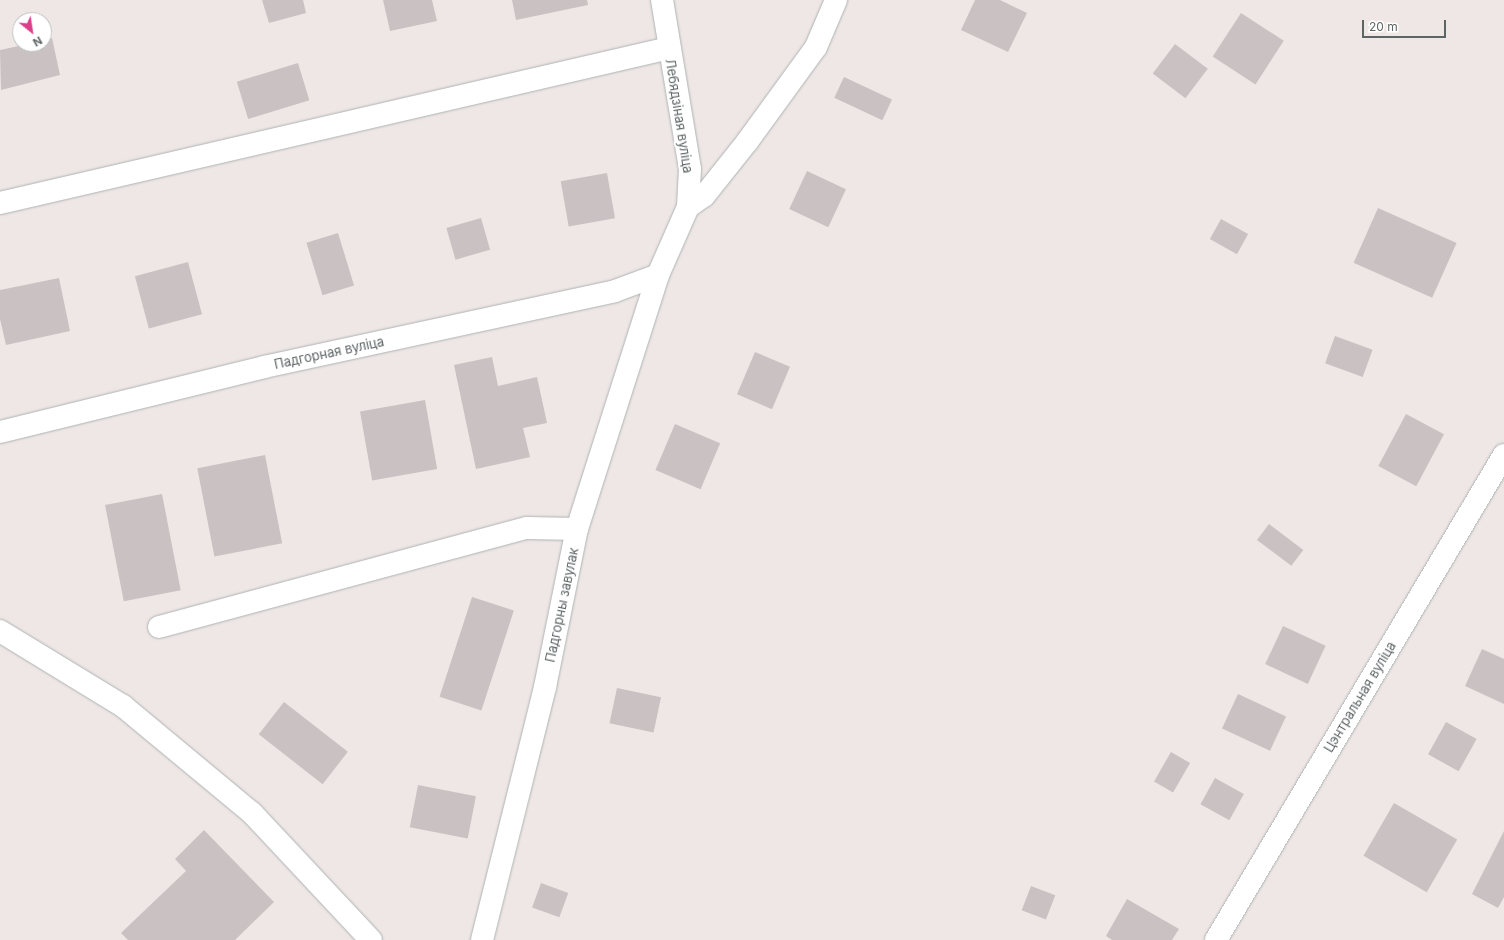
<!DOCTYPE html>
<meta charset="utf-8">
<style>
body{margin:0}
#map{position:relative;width:1504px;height:940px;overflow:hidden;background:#eee7e5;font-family:Inter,sans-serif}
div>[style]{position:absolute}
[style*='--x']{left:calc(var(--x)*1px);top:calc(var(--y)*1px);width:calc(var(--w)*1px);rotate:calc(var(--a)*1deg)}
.building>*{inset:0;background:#cac2c2;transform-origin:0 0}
.roads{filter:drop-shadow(0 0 1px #aeb3b4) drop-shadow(0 0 1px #aeb3b4)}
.minor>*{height:22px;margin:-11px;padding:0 11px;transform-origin:11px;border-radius:11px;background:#fff}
span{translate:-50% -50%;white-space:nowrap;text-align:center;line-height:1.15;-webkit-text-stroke:4px #fff;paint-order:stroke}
.street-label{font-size:13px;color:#5d6464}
.north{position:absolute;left:12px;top:12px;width:40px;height:40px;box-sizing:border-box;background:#fff;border:1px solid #bec1c1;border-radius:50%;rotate:150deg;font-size:11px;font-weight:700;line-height:16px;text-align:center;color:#5d6464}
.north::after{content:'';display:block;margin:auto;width:14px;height:18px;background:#dc3e8a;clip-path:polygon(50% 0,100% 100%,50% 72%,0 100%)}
.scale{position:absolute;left:1362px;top:20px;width:84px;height:18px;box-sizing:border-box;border:2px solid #5d6464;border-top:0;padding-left:5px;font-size:12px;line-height:14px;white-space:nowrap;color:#5d6464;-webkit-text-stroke:3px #fff;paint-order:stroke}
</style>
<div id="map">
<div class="building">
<div style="clip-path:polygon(262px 0,303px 0,306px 13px,269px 23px)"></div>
<div style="clip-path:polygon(383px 0,432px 0,437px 21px,390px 31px)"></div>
<div style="clip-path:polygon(512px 0,587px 0,588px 5px,516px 20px)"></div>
<div style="clip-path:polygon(975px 0,1000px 0,1027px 13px,1008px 52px,961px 30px)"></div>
<div style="left:1241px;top:13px;width:51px;height:52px;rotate:33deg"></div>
<div style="clip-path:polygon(52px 38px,60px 75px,1px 90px,0 50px,28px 44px,44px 44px,44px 40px)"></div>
<div style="left:1175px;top:44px;width:41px;height:37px;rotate:37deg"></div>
<div style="left:298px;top:63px;width:39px;height:64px;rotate:73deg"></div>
<div style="left:844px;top:77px;width:53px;height:23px;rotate:25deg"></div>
<div style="left:807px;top:171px;width:43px;height:42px;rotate:25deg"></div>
<div style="left:607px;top:173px;width:46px;height:47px;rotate:80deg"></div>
<div style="left:1378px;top:208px;width:86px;height:60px;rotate:24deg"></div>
<div style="left:481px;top:218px;width:33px;height:36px;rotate:74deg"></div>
<div style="left:1221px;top:219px;width:31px;height:23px;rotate:29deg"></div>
<div style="left:338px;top:233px;width:55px;height:33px;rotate:73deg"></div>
<div style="left:188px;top:262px;width:54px;height:55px;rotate:75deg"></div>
<div style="clip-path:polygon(59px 278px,70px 331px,6px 345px,0 319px,0 290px)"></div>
<div style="left:1335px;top:336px;width:40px;height:29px;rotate:20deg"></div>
<div style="left:755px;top:352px;width:38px;height:46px;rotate:23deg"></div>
<div style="clip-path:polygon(492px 357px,498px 386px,537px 377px,547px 423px,523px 428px,530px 457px,476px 469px,454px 365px)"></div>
<div style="left:425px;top:400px;width:70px;height:66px;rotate:80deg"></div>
<div style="left:1406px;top:414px;width:43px;height:59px;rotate:28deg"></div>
<div style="left:675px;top:424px;width:49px;height:50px;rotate:23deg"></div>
<div style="left:265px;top:455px;width:90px;height:69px;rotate:79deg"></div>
<div style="left:162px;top:494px;width:98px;height:58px;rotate:79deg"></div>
<div style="left:1269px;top:524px;width:43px;height:20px;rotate:37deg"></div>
<div style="left:472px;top:597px;width:44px;height:105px;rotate:18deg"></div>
<div style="left:1283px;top:626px;width:47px;height:42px;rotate:25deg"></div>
<div style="clip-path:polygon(1482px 649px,1504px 659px,1504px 704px,1465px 686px)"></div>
<div style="left:617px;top:688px;width:45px;height:36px;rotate:12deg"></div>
<div style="left:1238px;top:694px;width:53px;height:38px;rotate:25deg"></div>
<div style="left:284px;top:702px;width:81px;height:41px;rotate:38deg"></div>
<div style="left:1446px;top:722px;width:35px;height:37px;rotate:29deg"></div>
<div style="left:1171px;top:752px;width:22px;height:34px;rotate:30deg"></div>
<div style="left:1215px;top:778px;width:33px;height:30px;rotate:29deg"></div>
<div style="left:418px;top:785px;width:59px;height:43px;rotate:11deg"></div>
<div style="left:1394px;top:803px;width:73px;height:61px;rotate:30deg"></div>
<div style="clip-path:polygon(204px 830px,274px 902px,235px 940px,128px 940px,121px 933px,186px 871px,175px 859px)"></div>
<div style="clip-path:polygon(1504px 831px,1504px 897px,1498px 908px,1472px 894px)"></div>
<div style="left:541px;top:883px;width:29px;height:26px;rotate:20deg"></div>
<div style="left:1031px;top:886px;width:26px;height:26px;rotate:21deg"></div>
<div style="clip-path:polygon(1127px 899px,1179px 929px,1172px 940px,1112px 940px,1106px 936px)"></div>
</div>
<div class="roads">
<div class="minor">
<div style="--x:0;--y:203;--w:687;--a:-13.04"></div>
<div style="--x:688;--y:207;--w:19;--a:-35"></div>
<div style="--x:704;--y:196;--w:69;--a:-51.5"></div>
<div style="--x:747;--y:142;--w:117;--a:-54"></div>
<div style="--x:816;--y:47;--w:51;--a:-66.9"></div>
<div style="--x:0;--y:432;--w:272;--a:-13.8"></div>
<div style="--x:264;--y:367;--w:359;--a:-12.2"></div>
<div style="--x:615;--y:291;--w:46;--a:-20.4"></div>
<div style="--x:159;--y:627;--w:381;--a:-15.1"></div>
<div style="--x:527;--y:528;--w:50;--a:1.1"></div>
<div style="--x:0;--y:631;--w:144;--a:31.4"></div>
<div style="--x:123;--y:706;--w:168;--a:39.7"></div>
<div style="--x:252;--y:813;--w:174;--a:46.9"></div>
<div style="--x:482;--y:940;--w:261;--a:-76"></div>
<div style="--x:545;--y:687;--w:161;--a:-78.6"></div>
<div style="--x:577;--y:529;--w:267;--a:-72.3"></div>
<div style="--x:658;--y:275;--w:74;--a:-66.2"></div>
<div style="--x:688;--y:207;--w:38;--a:-87"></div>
<div style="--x:690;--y:169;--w:171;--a:-99.4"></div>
<div style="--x:1216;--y:940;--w:564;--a:-59.3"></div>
</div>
</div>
<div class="street-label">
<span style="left:679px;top:116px;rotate:81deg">Лебядзіная вуліца</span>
<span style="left:329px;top:353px;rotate:-12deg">Падгорная вуліца</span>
<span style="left:562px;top:605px;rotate:-78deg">Падгорны завулак</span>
<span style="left:1360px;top:697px;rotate:-59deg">Цэнтральная вуліца</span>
</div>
<div class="north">N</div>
<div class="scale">20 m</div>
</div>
